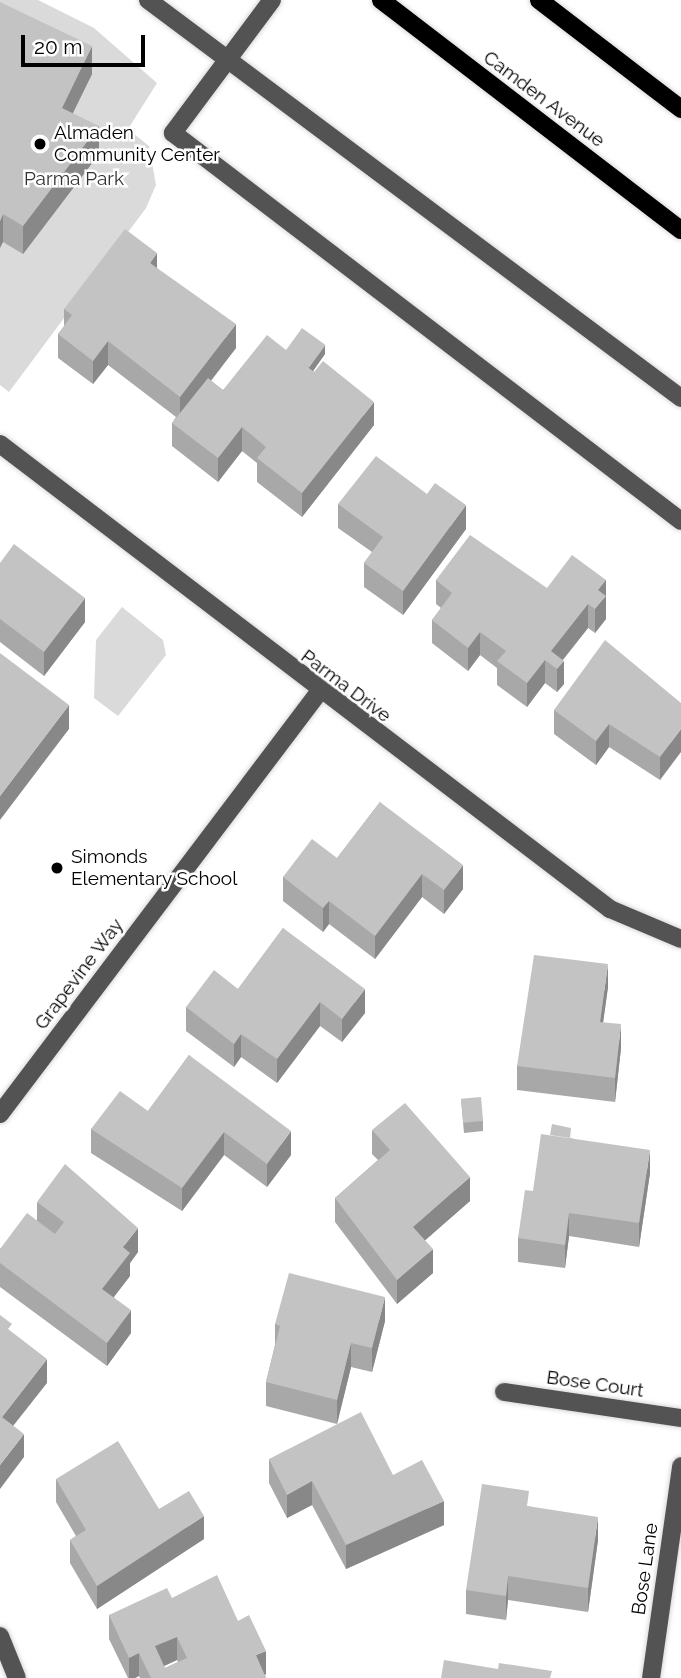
<!DOCTYPE html>
<style>
body{margin:0}
#map{position:relative;width:681px;height:1678px;overflow:hidden;background:#fff;font-family:Raleway,sans-serif}
div>[style]{position:absolute}
[style*='--x']{left:calc(var(--x)*1px);top:calc(var(--y)*1px);width:calc(var(--w)*1px);rotate:calc(var(--a)*1deg)}
.green>*{inset:0;background:#dadada}
.roads{filter:drop-shadow(0 0 2px #dbdbdb) drop-shadow(0 0 2px #dbdbdb)}
.minor>*{height:18px;margin:-9px;padding:0 9px;transform-origin:9px;border-radius:9px;background:#535353}
.major>*{height:18px;margin:-9px;padding:0 9px;transform-origin:9px;border-radius:9px;background:#000}
.wall>*{inset:0;background:#a8a8a8}
.shaded-wall>*{inset:0;background:#888}
.building>*{inset:0;background:#c3c3c3;transform-origin:0 0}
.dots>*{width:19px;height:19px;translate:-50% -50%;box-sizing:border-box;border:4px solid #fff;border-radius:50%}
span{translate:-50% -50%;white-space:nowrap;text-align:center;line-height:1.15;-webkit-text-stroke:5px #fff;paint-order:stroke}
.street-label{font-size:19px;color:#000}
.poi-label{font-size:19px;color:#000}
.left{translate:0 -50%;text-align:left}
.park-label{font-size:19px;color:#313131}
.scale{position:absolute;left:21px;top:35px;width:124px;height:32px;box-sizing:border-box;border:4px solid #000;border-top:0;padding-left:9px;font-size:21px;line-height:24px;white-space:nowrap;color:#000;-webkit-text-stroke:5px #fff;paint-order:stroke}
</style>
<div id="map">
<div class="green">
<div style="clip-path:polygon(0 0,38px 0,94px 28px,157px 83px,128px 129px,149px 146px,156px 185px,146px 208px,9px 392px,0 385px)"></div>
<div style="clip-path:polygon(122px 607px,163px 640px,166px 655px,118px 716px,94px 698px,96px 640px)"></div>
</div>
<div class="roads">
<div class="minor">
<div style="--x:148;--y:0;--w:665;--a:36.75"></div>
<div style="--x:272;--y:0;--w:166;--a:126.7"></div>
<div style="--x:173;--y:133;--w:639;--a:37.37"></div>
<div style="--x:0;--y:444;--w:767;--a:37.32"></div>
<div style="--x:610;--y:909;--w:77;--a:22.9"></div>
<div style="--x:0;--y:1114;--w:529;--a:-52.91"></div>
<div style="--x:504;--y:1392;--w:179;--a:8.4"></div>
<div style="--x:0;--y:1636;--w:45;--a:68"></div>
<div style="--x:651;--y:1678;--w:214;--a:-81.9"></div>
</div>
<div class="major">
<div style="--x:381;--y:0;--w:378;--a:37.5"></div>
<div style="--x:539;--y:0;--w:179;--a:37.5"></div>
</div>
</div>
<div class="wall">
<div style="clip-path:polygon(0 2px,92px 74px,73px 113px,99px 154px,23px 254px,3px 242px)"></div>
<div style="clip-path:polygon(157px 269px,236px 348px,211px 381px,223px 390px,285px 350px,325px 354px,313px 371px,374px 425px,302px 517px,257px 482px,257px 463px,242px 451px,218px 482px,172px 446px,172px 423px,176px 417px,108px 365px,93px 384px,58px 358px,58px 334px,64px 327px,64px 309px)"></div>
<div style="clip-path:polygon(338px 504px,466px 529px,403px 615px,364px 587px,364px 563px,372px 552px,338px 528px)"></div>
<div style="clip-path:polygon(0 563px,85px 622px,44px 676px,0 642px)"></div>
<div style="clip-path:polygon(436px 580px,547px 588px,606px 580px,606px 619px,595px 633px,588px 628px,563px 660px,564px 684px,557px 692px,545px 683px,527px 707px,497px 685px,497px 668px,480px 655px,468px 671px,432px 643px,432px 620px,441px 608px,436px 604px)"></div>
<div style="clip-path:polygon(681px 703px,660px 780px,609px 747px,596px 765px,554px 734px,554px 710px)"></div>
<div style="clip-path:polygon(380px 802px,463px 889px,444px 914px,422px 897px,375px 959px,329px 924px,323px 932px,283px 901px,283px 877px,337px 858px)"></div>
<div style="clip-path:polygon(283px 928px,365px 1013px,342px 1042px,320px 1026px,277px 1083px,241px 1057px,234px 1067px,186px 1031px,186px 1007px,238px 989px)"></div>
<div style="clip-path:polygon(608px 987px,603px 1022px,621px 1048px,615px 1102px,517px 1090px,517px 1066px)"></div>
<div style="clip-path:polygon(189px 1055px,291px 1155px,267px 1187px,224px 1155px,182px 1211px,91px 1153px,91px 1129px,148px 1111px)"></div>
<div style="clip-path:polygon(461px 1099px,483px 1121px,483px 1131px,464px 1133px)"></div>
<div style="clip-path:polygon(372px 1130px,470px 1201px,425px 1240px,433px 1273px,397px 1304px,335px 1222px,335px 1198px,378px 1160px,372px 1154px)"></div>
<div style="clip-path:polygon(571px 1138px,650px 1173px,639px 1247px,569px 1236px,565px 1268px,518px 1262px,518px 1238px,533px 1191px)"></div>
<div style="clip-path:polygon(37px 1202px,138px 1252px,130px 1263px,130px 1276px,114px 1297px,131px 1333px,107px 1366px,0 1287px,0 1249px,37px 1220px)"></div>
<div style="clip-path:polygon(385px 1321px,372px 1372px,351px 1367px,337px 1424px,266px 1406px,266px 1382px,275px 1345px,275px 1324px)"></div>
<div style="clip-path:polygon(269px 1459px,393px 1475px,444px 1525px,346px 1569px,312px 1505px,287px 1518px,269px 1483px)"></div>
<div style="clip-path:polygon(56px 1479px,159px 1509px,204px 1539px,97px 1609px,70px 1563px,70px 1540px,76px 1536px,56px 1502px)"></div>
<div style="clip-path:polygon(529px 1506px,598px 1540px,588px 1612px,508px 1600px,506px 1620px,466px 1614px,466px 1590px)"></div>
<div style="clip-path:polygon(evenodd,172px 1598px,238px 1621px,266px 1674px,265px 1675px,266px 1678px,140px 1678px,139px 1676px,135px 1678px,128px 1678px,109px 1639px,109px 1615px,172px 1598px,177px 1660px,178px 1662px,165px 1668px,164px 1666px,177px 1660px)"></div>
</div>
<div class="shaded-wall">
<div style="clip-path:polygon(92px 46px,92px 74px,62px 135px,62px 108px)"></div>
<div style="clip-path:polygon(99px 126px,99px 154px,23px 254px,23px 226px)"></div>
<div style="clip-path:polygon(3px 214px,3px 242px,0 248px,0 221px)"></div>
<div style="clip-path:polygon(157px 253px,157px 277px,150px 263px)"></div>
<div style="clip-path:polygon(236px 324px,236px 348px,180px 420px,180px 397px)"></div>
<div style="clip-path:polygon(108px 341px,108px 365px,93px 384px,93px 361px)"></div>
<div style="clip-path:polygon(325px 345px,325px 354px,308px 378px,308px 368px)"></div>
<div style="clip-path:polygon(374px 402px,374px 425px,302px 517px,302px 493px)"></div>
<div style="clip-path:polygon(242px 427px,242px 451px,218px 482px,218px 458px)"></div>
<div style="clip-path:polygon(466px 505px,466px 529px,403px 615px,403px 591px)"></div>
<div style="clip-path:polygon(606px 580px,606px 619px,595px 633px,595px 609px,598px 590px)"></div>
<div style="clip-path:polygon(85px 598px,85px 622px,44px 676px,44px 652px)"></div>
<div style="clip-path:polygon(588px 604px,588px 628px,556px 668px,551px 651px)"></div>
<div style="clip-path:polygon(480px 632px,480px 655px,468px 671px,468px 648px)"></div>
<div style="clip-path:polygon(545px 660px,545px 683px,527px 707px,527px 683px)"></div>
<div style="clip-path:polygon(564px 661px,564px 684px,557px 692px,557px 669px)"></div>
<div style="clip-path:polygon(69px 705px,69px 729px,0 820px,0 796px)"></div>
<div style="clip-path:polygon(609px 724px,609px 747px,596px 765px,596px 741px)"></div>
<div style="clip-path:polygon(681px 729px,681px 752px,660px 780px,660px 757px)"></div>
<div style="clip-path:polygon(463px 865px,463px 889px,444px 914px,444px 890px)"></div>
<div style="clip-path:polygon(422px 874px,422px 897px,375px 959px,375px 936px)"></div>
<div style="clip-path:polygon(329px 901px,329px 924px,323px 932px,323px 908px)"></div>
<div style="clip-path:polygon(608px 964px,608px 987px,600px 1045px,600px 1022px)"></div>
<div style="clip-path:polygon(365px 989px,365px 1013px,342px 1042px,342px 1019px)"></div>
<div style="clip-path:polygon(320px 1002px,320px 1026px,277px 1083px,277px 1059px)"></div>
<div style="clip-path:polygon(621px 1024px,621px 1048px,615px 1102px,615px 1078px)"></div>
<div style="clip-path:polygon(241px 1034px,241px 1057px,234px 1067px,234px 1044px)"></div>
<div style="clip-path:polygon(291px 1131px,291px 1155px,267px 1187px,267px 1164px)"></div>
<div style="clip-path:polygon(224px 1132px,224px 1155px,182px 1211px,182px 1188px)"></div>
<div style="clip-path:polygon(650px 1150px,650px 1173px,639px 1247px,639px 1223px)"></div>
<div style="clip-path:polygon(470px 1177px,470px 1201px,413px 1251px,413px 1227px)"></div>
<div style="clip-path:polygon(569px 1213px,569px 1236px,565px 1268px,565px 1245px)"></div>
<div style="clip-path:polygon(138px 1228px,138px 1252px,130px 1263px,130px 1276px,102px 1312px,102px 1289px,123px 1247px)"></div>
<div style="clip-path:polygon(433px 1249px,433px 1273px,397px 1304px,397px 1280px)"></div>
<div style="clip-path:polygon(385px 1297px,385px 1321px,372px 1372px,372px 1348px)"></div>
<div style="clip-path:polygon(131px 1310px,131px 1333px,107px 1366px,107px 1343px)"></div>
<div style="clip-path:polygon(351px 1343px,351px 1367px,337px 1424px,337px 1400px)"></div>
<div style="clip-path:polygon(47px 1359px,47px 1383px,2px 1440px,2px 1417px)"></div>
<div style="clip-path:polygon(24px 1434px,24px 1457px,0 1489px,0 1465px)"></div>
<div style="clip-path:polygon(312px 1481px,312px 1505px,287px 1518px,287px 1495px)"></div>
<div style="clip-path:polygon(444px 1501px,444px 1525px,346px 1569px,346px 1545px)"></div>
<div style="clip-path:polygon(204px 1516px,204px 1539px,97px 1609px,97px 1586px)"></div>
<div style="clip-path:polygon(598px 1517px,598px 1540px,588px 1612px,588px 1588px)"></div>
<div style="clip-path:polygon(508px 1576px,508px 1600px,506px 1620px,506px 1596px)"></div>
<div style="clip-path:polygon(177px 1637px,177px 1660px,155px 1670px,155px 1646px)"></div>
<div style="clip-path:polygon(266px 1651px,266px 1674px,258px 1678px,256px 1655px)"></div>
<div style="clip-path:polygon(139px 1653px,139px 1676px,135px 1678px,129px 1678px,129px 1658px)"></div>
</div>
<div class="building">
<div style="clip-path:polygon(0 2px,92px 46px,62px 108px,99px 126px,23px 226px,3px 214px,0 221px)"></div>
<div style="clip-path:polygon(125px 229px,157px 253px,150px 263px,236px 324px,180px 397px,108px 341px,93px 361px,58px 334px,72px 315px,64px 309px)"></div>
<div style="left:302px;top:328px;width:29px;height:28px;rotate:36deg"></div>
<div style="clip-path:polygon(267px 335px,314px 372px,323px 361px,374px 402px,302px 493px,257px 458px,266px 447px,242px 427px,218px 458px,172px 423px,208px 378px,223px 390px)"></div>
<div style="clip-path:polygon(376px 456px,427px 494px,435px 483px,466px 505px,403px 591px,364px 563px,383px 537px,338px 504px)"></div>
<div style="clip-path:polygon(470px 535px,547px 588px,572px 555px,606px 580px,598px 590px,606px 596px,595px 609px,588px 604px,551px 651px,564px 661px,557px 669px,545px 660px,527px 683px,497px 661px,506px 651px,480px 632px,468px 648px,432px 620px,452px 593px,436px 580px)"></div>
<div style="clip-path:polygon(14px 544px,85px 598px,44px 652px,0 619px,0 563px)"></div>
<div style="clip-path:polygon(605px 640px,681px 703px,681px 729px,660px 757px,609px 724px,596px 741px,554px 710px)"></div>
<div style="clip-path:polygon(0 653px,69px 705px,0 796px)"></div>
<div style="clip-path:polygon(380px 802px,463px 865px,444px 890px,422px 874px,375px 936px,329px 901px,323px 908px,283px 877px,312px 839px,337px 858px)"></div>
<div style="clip-path:polygon(283px 928px,365px 989px,342px 1019px,320px 1002px,277px 1059px,241px 1034px,234px 1044px,186px 1007px,214px 970px,238px 989px)"></div>
<div style="clip-path:polygon(534px 955px,608px 964px,600px 1022px,621px 1024px,615px 1078px,517px 1066px)"></div>
<div style="clip-path:polygon(189px 1055px,291px 1131px,267px 1164px,224px 1132px,182px 1188px,91px 1129px,120px 1091px,148px 1111px)"></div>
<div style="left:481px;top:1097px;width:24px;height:20px;rotate:85deg"></div>
<div style="clip-path:polygon(405px 1103px,470px 1177px,413px 1227px,433px 1249px,397px 1280px,335px 1198px,390px 1150px,372px 1130px)"></div>
<div style="clip-path:polygon(552px 1124px,571px 1128px,570px 1138px,550px 1135px)"></div>
<div style="clip-path:polygon(541px 1134px,650px 1150px,639px 1223px,569px 1213px,565px 1245px,518px 1238px,525px 1190px,533px 1191px)"></div>
<div style="clip-path:polygon(65px 1164px,138px 1228px,123px 1247px,130px 1253px,102px 1289px,131px 1310px,107px 1343px,0 1263px,0 1249px,27px 1213px,55px 1234px,64px 1222px,37px 1202px)"></div>
<div style="clip-path:polygon(289px 1273px,385px 1297px,372px 1348px,351px 1343px,337px 1400px,266px 1382px,280px 1326px,275px 1324px)"></div>
<div style="clip-path:polygon(0 1315px,12px 1324px,8px 1329px,47px 1359px,2px 1417px,24px 1434px,0 1465px)"></div>
<div style="clip-path:polygon(361px 1412px,393px 1475px,422px 1460px,444px 1501px,346px 1545px,312px 1481px,287px 1495px,269px 1459px)"></div>
<div style="clip-path:polygon(118px 1441px,159px 1509px,189px 1491px,204px 1516px,97px 1586px,70px 1540px,86px 1530px,56px 1479px)"></div>
<div style="clip-path:polygon(482px 1484px,529px 1491px,527px 1506px,598px 1517px,588px 1588px,508px 1576px,506px 1596px,466px 1590px)"></div>
<div style="clip-path:polygon(evenodd,217px 1575px,238px 1621px,249px 1615px,266px 1651px,256px 1655px,266px 1678px,151px 1678px,139px 1653px,129px 1658px,109px 1615px,167px 1588px,172px 1598px,217px 1575px,177px 1637px,187px 1658px,165px 1668px,155px 1646px,177px 1637px)"></div>
<div style="clip-path:polygon(444px 1660px,498px 1669px,499px 1663px,552px 1671px,550px 1678px,441px 1678px)"></div>
</div>
<div class="dots">
<div style="left:40px;top:144px;background:#000"></div>
<div style="left:57px;top:868px;background:#000"></div>
</div>
<div class="street-label">
<span style="left:544px;top:99px;rotate:37deg">Camden Avenue</span>
<span style="left:346px;top:686px;rotate:37deg">Parma Drive</span>
<span style="left:79px;top:974px;rotate:-53deg">Grapevine Way</span>
<span style="left:595px;top:1384px;rotate:8deg">Bose Court</span>
<span style="left:645px;top:1569px;rotate:-82deg">Bose Lane</span>
</div>
<div class="poi-label">
<span class="left" style="left:54px;top:144px">Almaden<br>Community Center</span>
<span class="left" style="left:71px;top:868px">Simonds<br>Elementary School</span>
</div>
<div class="park-label">
<span style="left:74px;top:179px">Parma Park</span>
</div>
<div class="scale">20 m</div>
</div>
